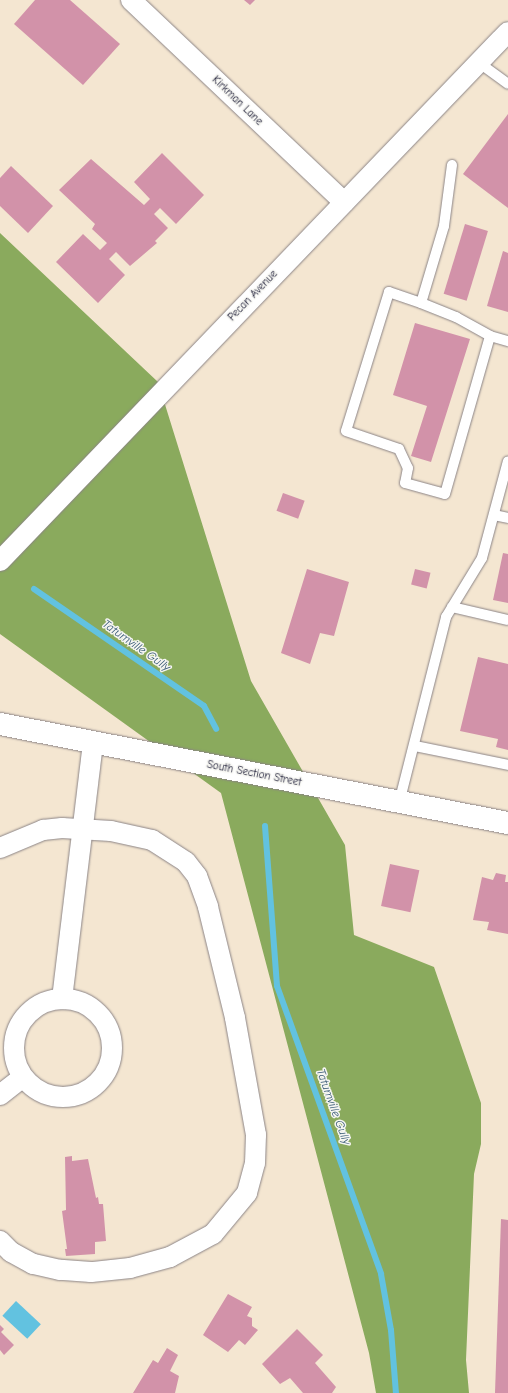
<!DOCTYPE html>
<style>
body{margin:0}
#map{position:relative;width:508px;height:1393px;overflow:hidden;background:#f4e6d1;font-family:"Comic Neue",sans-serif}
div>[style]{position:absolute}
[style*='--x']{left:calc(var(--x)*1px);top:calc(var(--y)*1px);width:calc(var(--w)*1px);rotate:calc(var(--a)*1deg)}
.forest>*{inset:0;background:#8aaa5d}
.water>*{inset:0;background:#62c2e0;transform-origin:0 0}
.stream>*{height:6px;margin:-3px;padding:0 3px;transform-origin:3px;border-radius:3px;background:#62c2e0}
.building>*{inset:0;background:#d292a9;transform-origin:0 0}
.roads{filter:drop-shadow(0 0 1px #8b8486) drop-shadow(0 0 1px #8b8486)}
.service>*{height:10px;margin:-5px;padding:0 5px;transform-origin:5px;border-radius:5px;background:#fff}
.minor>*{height:20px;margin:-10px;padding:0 10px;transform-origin:10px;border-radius:10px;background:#fff}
.minor>.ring{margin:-10px;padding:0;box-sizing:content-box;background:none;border:20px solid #fff;border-radius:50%}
.tertiary>*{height:22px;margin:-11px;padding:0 11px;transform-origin:11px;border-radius:11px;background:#fff}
span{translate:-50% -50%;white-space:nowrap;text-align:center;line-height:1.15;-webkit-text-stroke:3px #f6f6f2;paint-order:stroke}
.street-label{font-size:11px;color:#22223b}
.water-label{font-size:12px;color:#385a75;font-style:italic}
</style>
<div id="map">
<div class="forest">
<div style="clip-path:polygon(0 233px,158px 382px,251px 681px,345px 845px,354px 935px,434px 967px,481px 1103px,481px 1144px,474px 1174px,466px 1360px,469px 1393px,376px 1393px,369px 1353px,221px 793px,0 634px)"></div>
</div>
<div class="water">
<div style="left:16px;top:1301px;width:34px;height:20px;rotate:43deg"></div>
</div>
<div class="stream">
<div style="--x:34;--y:589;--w:206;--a:34.5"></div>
<div style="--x:204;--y:706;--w:26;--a:62"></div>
<div style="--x:265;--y:826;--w:160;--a:85.7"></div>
<div style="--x:277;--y:986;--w:306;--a:70.1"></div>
<div style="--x:381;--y:1274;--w:57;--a:79.9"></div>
<div style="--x:391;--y:1330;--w:63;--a:85.5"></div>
</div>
<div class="building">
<div style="clip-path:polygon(35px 0,70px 0,120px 44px,83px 85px,14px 24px)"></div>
<div style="clip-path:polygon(244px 0,255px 0,250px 5px)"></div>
<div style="clip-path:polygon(508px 114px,508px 208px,463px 174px)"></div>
<div style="clip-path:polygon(162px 153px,204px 195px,176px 224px,160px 208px,154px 214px,168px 228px,155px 241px,157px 243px,130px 266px,116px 252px,109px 259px,125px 275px,98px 303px,56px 262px,83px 234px,100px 250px,107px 243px,92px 229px,95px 224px,59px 190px,91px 159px,144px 205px,150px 199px,134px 182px)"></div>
<div style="clip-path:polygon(11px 166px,53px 206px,28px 233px,0 206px,0 178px)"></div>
<div style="left:465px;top:224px;width:24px;height:73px;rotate:17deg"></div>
<div style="clip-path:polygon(503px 251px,508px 253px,508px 312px,487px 306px)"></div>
<div style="clip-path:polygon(415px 323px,470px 339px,431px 462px,411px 456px,427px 406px,393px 395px)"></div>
<div style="left:283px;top:493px;width:23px;height:19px;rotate:20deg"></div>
<div style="clip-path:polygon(503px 553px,508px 554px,508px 603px,493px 600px)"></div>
<div style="clip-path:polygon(307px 569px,349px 582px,334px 636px,320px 633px,310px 664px,281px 653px)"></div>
<div style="left:415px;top:569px;width:16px;height:16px;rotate:14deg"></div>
<div style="clip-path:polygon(478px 657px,508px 664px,508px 750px,496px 747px,498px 739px,460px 731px)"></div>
<div style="left:390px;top:864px;width:30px;height:43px;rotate:12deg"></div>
<div style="clip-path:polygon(496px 873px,506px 875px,505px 882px,508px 882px,508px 934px,487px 930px,489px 922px,473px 920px,482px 877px,493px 880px)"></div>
<div style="clip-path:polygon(72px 1156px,72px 1161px,88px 1159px,96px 1198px,98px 1197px,99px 1204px,103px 1204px,106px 1241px,95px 1242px,95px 1254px,66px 1256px,65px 1249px,67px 1249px,62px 1211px,66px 1210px,65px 1157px)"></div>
<div style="clip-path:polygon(501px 1219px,508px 1220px,508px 1393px,495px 1393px)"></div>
<div style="clip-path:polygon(228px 1294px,252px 1307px,247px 1316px,252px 1318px,252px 1326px,258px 1330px,245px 1345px,239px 1340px,228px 1352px,203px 1335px)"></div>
<div style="clip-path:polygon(0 1325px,4px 1329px,1px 1332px,14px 1345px,4px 1355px,0 1350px)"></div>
<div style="clip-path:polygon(297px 1329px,323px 1355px,315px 1363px,336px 1387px,332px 1393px,303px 1393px,290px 1378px,280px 1384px,262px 1364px)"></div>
<div style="clip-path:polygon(167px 1348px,178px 1355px,170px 1371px,179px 1376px,175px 1393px,133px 1393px,153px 1360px,158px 1363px)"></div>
</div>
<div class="roads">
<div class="service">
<div style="--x:478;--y:62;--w:37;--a:36"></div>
<div style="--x:452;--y:165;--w:62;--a:97.5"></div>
<div style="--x:444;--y:226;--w:80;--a:106.6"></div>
<div style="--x:421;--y:303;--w:34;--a:-161"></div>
<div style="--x:389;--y:292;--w:145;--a:107.2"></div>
<div style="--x:346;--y:431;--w:56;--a:18.8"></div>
<div style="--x:399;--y:449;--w:21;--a:65"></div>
<div style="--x:408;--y:468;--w:15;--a:101"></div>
<div style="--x:405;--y:483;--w:41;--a:15.4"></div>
<div style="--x:445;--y:494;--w:164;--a:-74.1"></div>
<div style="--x:490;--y:336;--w:19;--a:16"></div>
<div style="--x:421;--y:303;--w:38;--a:22"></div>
<div style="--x:456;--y:317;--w:39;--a:29"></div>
<div style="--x:494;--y:515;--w:14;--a:12"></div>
<div style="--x:452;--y:607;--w:57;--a:13.1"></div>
<div style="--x:415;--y:746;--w:95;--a:11.5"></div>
<div style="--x:399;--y:803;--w:192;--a:-75.8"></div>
<div style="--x:446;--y:617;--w:69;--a:-58.6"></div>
<div style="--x:482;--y:558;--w:100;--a:-75"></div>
</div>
<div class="minor">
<div style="--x:131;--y:0;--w:294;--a:43.5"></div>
<div style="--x:0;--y:561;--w:733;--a:-46.16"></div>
<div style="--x:0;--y:848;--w:47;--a:-22.7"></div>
<div style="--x:43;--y:830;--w:19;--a:-6"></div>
<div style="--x:62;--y:828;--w:49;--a:3.5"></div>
<div style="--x:111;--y:831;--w:42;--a:12.4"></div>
<div style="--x:152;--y:840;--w:40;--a:32.9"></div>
<div style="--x:186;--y:862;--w:18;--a:52"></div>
<div style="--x:197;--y:876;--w:33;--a:70"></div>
<div style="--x:208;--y:907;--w:114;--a:76.3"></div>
<div style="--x:235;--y:1018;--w:119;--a:79.8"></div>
<div style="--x:256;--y:1135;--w:28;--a:92"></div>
<div style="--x:255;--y:1163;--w:31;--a:105"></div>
<div style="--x:247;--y:1193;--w:53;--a:129.7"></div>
<div style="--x:213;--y:1234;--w:49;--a:151.9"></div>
<div style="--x:170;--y:1257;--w:41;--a:164.6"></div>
<div style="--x:130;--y:1268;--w:39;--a:174"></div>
<div style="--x:91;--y:1272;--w:31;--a:-176"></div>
<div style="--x:60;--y:1270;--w:28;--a:-167"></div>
<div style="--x:33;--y:1264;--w:25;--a:-151"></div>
<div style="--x:11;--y:1252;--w:16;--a:-135"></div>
<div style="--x:62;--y:999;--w:258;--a:-83.1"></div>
<div class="ring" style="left:14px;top:999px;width:78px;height:78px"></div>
<div style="--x:0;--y:1095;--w:29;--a:-38"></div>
</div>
<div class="tertiary">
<div style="--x:0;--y:724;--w:518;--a:11.03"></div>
</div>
</div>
<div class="street-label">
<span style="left:237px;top:101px;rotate:44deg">Kirkman Lane</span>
<span style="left:253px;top:296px;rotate:-46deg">Pecan Avenue</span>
<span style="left:254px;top:774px;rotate:11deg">South Section Street</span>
</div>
<div class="water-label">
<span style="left:136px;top:646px;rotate:35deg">Tatumville Gully</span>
<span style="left:333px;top:1107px;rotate:70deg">Tatumville Gully</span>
</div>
</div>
